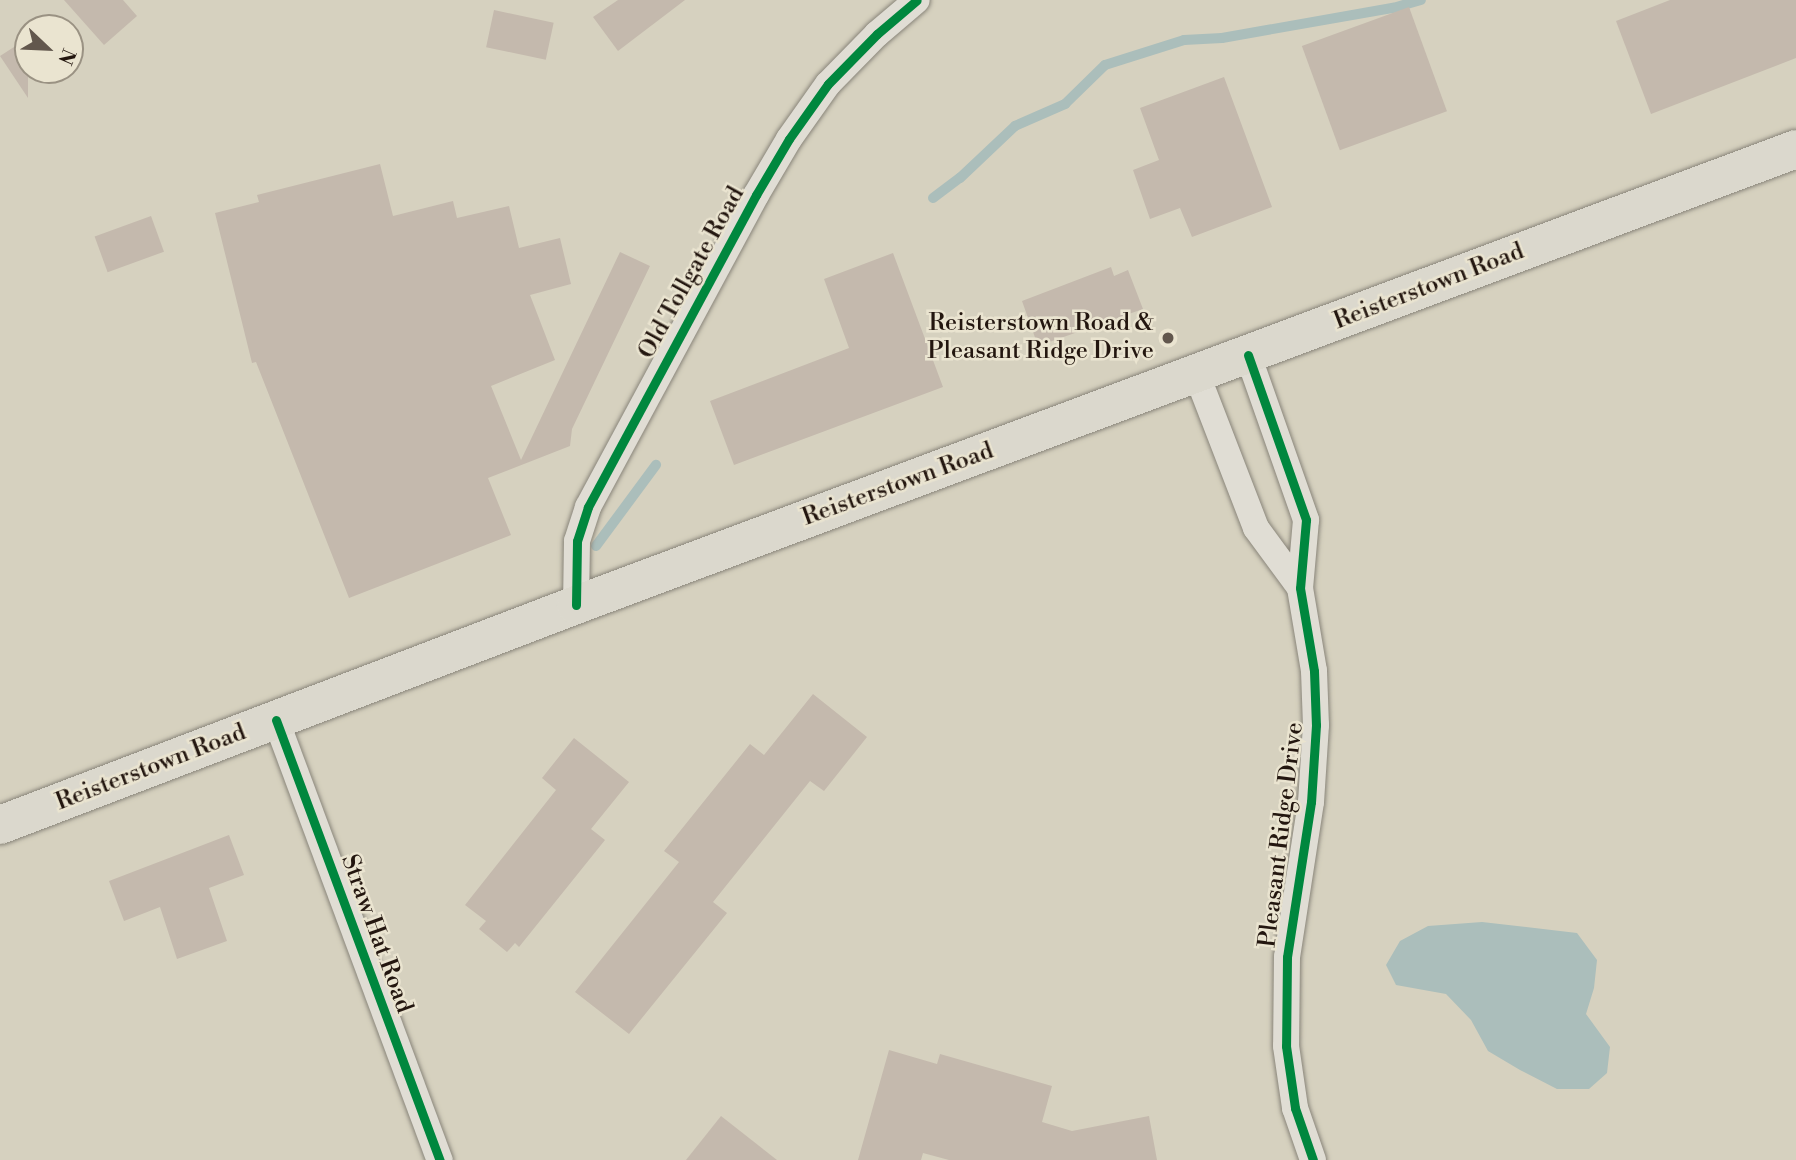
<!DOCTYPE html>
<style>
body{margin:0}
#map{position:relative;width:1796px;height:1160px;overflow:hidden;background:#d6d1bf;font-family:"Libre Bodoni",serif}
div>[style]{position:absolute}
[style*='--x']{left:calc(var(--x)*1px);top:calc(var(--y)*1px);width:calc(var(--w)*1px);rotate:calc(var(--a)*1deg)}
.water>*{inset:0;background:#abbebb}
.stream>*{height:10px;margin:-5px;padding:0 5px;transform-origin:5px;border-radius:5px;background:#abbebb}
.building>*{inset:0;background:#c4b9ad;transform-origin:0 0}
.roads{filter:drop-shadow(0 0 2px #89857a) drop-shadow(0 0 2px #89857a)}
.street>*{height:26px;margin:-13px;padding:0 13px;transform-origin:13px;border-radius:13px;background:#e0ddd4}
.primary>*{height:38px;margin:-19px;padding:0 19px;transform-origin:19px;border-radius:19px;background:#dbd8cd}
.cycleway>*{height:9px;margin:-4.5px;padding:0 4.5px;transform-origin:4.5px;border-radius:4.5px;background:#00873e}
.dots>*{width:19px;height:19px;translate:-50% -50%;box-sizing:border-box;border:4px solid #eae4d0;border-radius:50%}
span{translate:-50% -50%;white-space:nowrap;text-align:center;line-height:1.15;-webkit-text-stroke:5px #eae4d0;paint-order:stroke}
.street-label{font-size:24px;color:#23160f}
.poi-label{font-size:24px;color:#23160f}
.right{translate:-100% -50%;text-align:right}
.north{position:absolute;left:14px;top:14px;width:70px;height:70px;box-sizing:border-box;background:#eae4d0;border:2px solid #9a9283;border-radius:50%;rotate:113deg;font-size:19px;font-weight:700;line-height:28px;text-align:center;color:#23160f}
.north::after{content:'';display:block;margin:auto;width:24px;height:32px;background:#62574d;clip-path:polygon(50% 0,100% 100%,50% 72%,0 100%)}
</style>
<div id="map">
<div class="water">
<div style="clip-path:polygon(1482px 922px,1577px 933px,1597px 960px,1594px 988px,1586px 1014px,1610px 1047px,1607px 1073px,1589px 1089px,1557px 1089px,1520px 1070px,1488px 1051px,1471px 1020px,1446px 994px,1396px 985px,1386px 965px,1400px 941px,1428px 926px)"></div>
</div>
<div class="stream">
<div style="--x:933;--y:198;--w:34;--a:-37"></div>
<div style="--x:960;--y:178;--w:76;--a:-43.4"></div>
<div style="--x:1015;--y:126;--w:55;--a:-23.7"></div>
<div style="--x:1065;--y:104;--w:56;--a:-44.3"></div>
<div style="--x:1105;--y:65;--w:83;--a:-17.6"></div>
<div style="--x:1184;--y:40;--w:38;--a:-3"></div>
<div style="--x:1222;--y:38;--w:174;--a:-10"></div>
<div style="--x:1393;--y:8;--w:29;--a:-16"></div>
<div style="--x:596;--y:546;--w:101;--a:-53.5"></div>
</div>
<div class="building">
<div style="clip-path:polygon(64px 0,123px 0,137px 16px,104px 45px)"></div>
<div style="clip-path:polygon(618px 0,685px 0,618px 51px,593px 17px)"></div>
<div style="clip-path:polygon(1670px 0,1796px 0,1796px 58px,1651px 114px,1616px 21px)"></div>
<div style="left:1409px;top:7px;width:111px;height:114px;rotate:70deg"></div>
<div style="left:494px;top:10px;width:61px;height:38px;rotate:12deg"></div>
<div style="clip-path:polygon(28px 38px,28px 98px,0 56px)"></div>
<div style="clip-path:polygon(1224px 77px,1272px 207px,1192px 237px,1180px 208px,1150px 219px,1133px 170px,1159px 160px,1140px 108px)"></div>
<div style="clip-path:polygon(380px 164px,393px 216px,453px 201px,457px 218px,509px 206px,519px 248px,560px 238px,571px 284px,530px 295px,555px 360px,491px 386px,521px 460px,620px 252px,650px 266px,572px 429px,570px 446px,488px 478px,511px 535px,349px 598px,256px 362px,252px 363px,215px 213px,259px 202px,257px 195px)"></div>
<div style="left:151px;top:216px;width:38px;height:60px;rotate:70deg"></div>
<div style="clip-path:polygon(893px 253px,943px 387px,734px 465px,710px 401px,849px 348px,824px 279px)"></div>
<div style="clip-path:polygon(1111px 267px,1114px 276px,1128px 270px,1143px 309px,1038px 346px,1022px 301px)"></div>
<div style="clip-path:polygon(813px 694px,867px 737px,824px 791px,810px 781px,713px 902px,727px 913px,629px 1034px,575px 992px,679px 862px,664px 851px,750px 744px,764px 755px)"></div>
<div style="clip-path:polygon(574px 738px,629px 782px,591px 829px,605px 840px,519px 947px,515px 943px,507px 952px,479px 929px,486px 921px,465px 905px,556px 790px,542px 778px)"></div>
<div style="clip-path:polygon(229px 835px,244px 875px,209px 888px,227px 941px,177px 959px,160px 907px,124px 921px,109px 881px)"></div>
<div style="clip-path:polygon(889px 1050px,937px 1064px,940px 1054px,1052px 1086px,1042px 1122px,1072px 1131px,1149px 1116px,1157px 1160px,949px 1160px,923px 1153px,921px 1160px,858px 1160px)"></div>
<div style="clip-path:polygon(721px 1116px,777px 1160px,686px 1160px)"></div>
</div>
<div class="roads">
<div class="street">
<div style="--x:1248;--y:355;--w:175;--a:70.6"></div>
<div style="--x:1306;--y:520;--w:68;--a:95"></div>
<div style="--x:1300;--y:588;--w:84;--a:80.4"></div>
<div style="--x:1314;--y:671;--w:54;--a:87.9"></div>
<div style="--x:1316;--y:725;--w:77;--a:93.7"></div>
<div style="--x:1311;--y:802;--w:157;--a:98.8"></div>
<div style="--x:1287;--y:957;--w:89;--a:90.6"></div>
<div style="--x:1286;--y:1046;--w:63;--a:81.7"></div>
<div style="--x:1295;--y:1108;--w:55;--a:70.9"></div>
<div style="--x:1197;--y:375;--w:164;--a:68.9"></div>
<div style="--x:1256;--y:528;--w:74;--a:53.7"></div>
<div style="--x:576;--y:605;--w:64;--a:-89.1"></div>
<div style="--x:577;--y:541;--w:36;--a:-72"></div>
<div style="--x:588;--y:507;--w:354;--a:-61.7"></div>
<div style="--x:756;--y:195;--w:65;--a:-59.5"></div>
<div style="--x:789;--y:139;--w:67;--a:-54.7"></div>
<div style="--x:828;--y:84;--w:70;--a:-45.6"></div>
<div style="--x:877;--y:34;--w:52;--a:-40.4"></div>
<div style="--x:276;--y:720;--w:470;--a:69.6"></div>
</div>
<div class="primary">
<div style="--x:0;--y:825;--w:617;--a:-20.9"></div>
<div style="--x:576;--y:605;--w:1302;--a:-20.49"></div>
</div>
</div>
<div class="cycleway">
<div style="--x:1248;--y:355;--w:175;--a:70.6"></div>
<div style="--x:1306;--y:520;--w:68;--a:95"></div>
<div style="--x:1300;--y:588;--w:84;--a:80.4"></div>
<div style="--x:1314;--y:671;--w:54;--a:87.9"></div>
<div style="--x:1316;--y:725;--w:77;--a:93.7"></div>
<div style="--x:1311;--y:802;--w:157;--a:98.8"></div>
<div style="--x:1287;--y:957;--w:89;--a:90.6"></div>
<div style="--x:1286;--y:1046;--w:63;--a:81.7"></div>
<div style="--x:1295;--y:1108;--w:55;--a:70.9"></div>
<div style="--x:576;--y:605;--w:64;--a:-89.1"></div>
<div style="--x:577;--y:541;--w:36;--a:-72"></div>
<div style="--x:588;--y:507;--w:354;--a:-61.7"></div>
<div style="--x:756;--y:195;--w:65;--a:-59.5"></div>
<div style="--x:789;--y:139;--w:67;--a:-54.7"></div>
<div style="--x:828;--y:84;--w:70;--a:-45.6"></div>
<div style="--x:877;--y:34;--w:52;--a:-40.4"></div>
<div style="--x:276;--y:720;--w:470;--a:69.6"></div>
</div>
<div class="dots">
<div style="left:1168px;top:338px;background:#62574d"></div>
</div>
<div class="street-label">
<span style="left:692px;top:273px;rotate:-61deg">Old Tollgate Road</span>
<span style="left:1429px;top:287px;rotate:-21deg">Reisterstown Road</span>
<span style="left:898px;top:485px;rotate:-20deg">Reisterstown Road</span>
<span style="left:151px;top:768px;rotate:-21deg">Reisterstown Road</span>
<span style="left:1282px;top:835px;rotate:-83deg">Pleasant Ridge Drive</span>
<span style="left:376px;top:934px;rotate:70deg">Straw Hat Road</span>
</div>
<div class="poi-label">
<span class="right" style="left:1154px;top:338px">Reisterstown Road &amp;<br>Pleasant Ridge Drive</span>
</div>
<div class="north">N</div>
</div>
